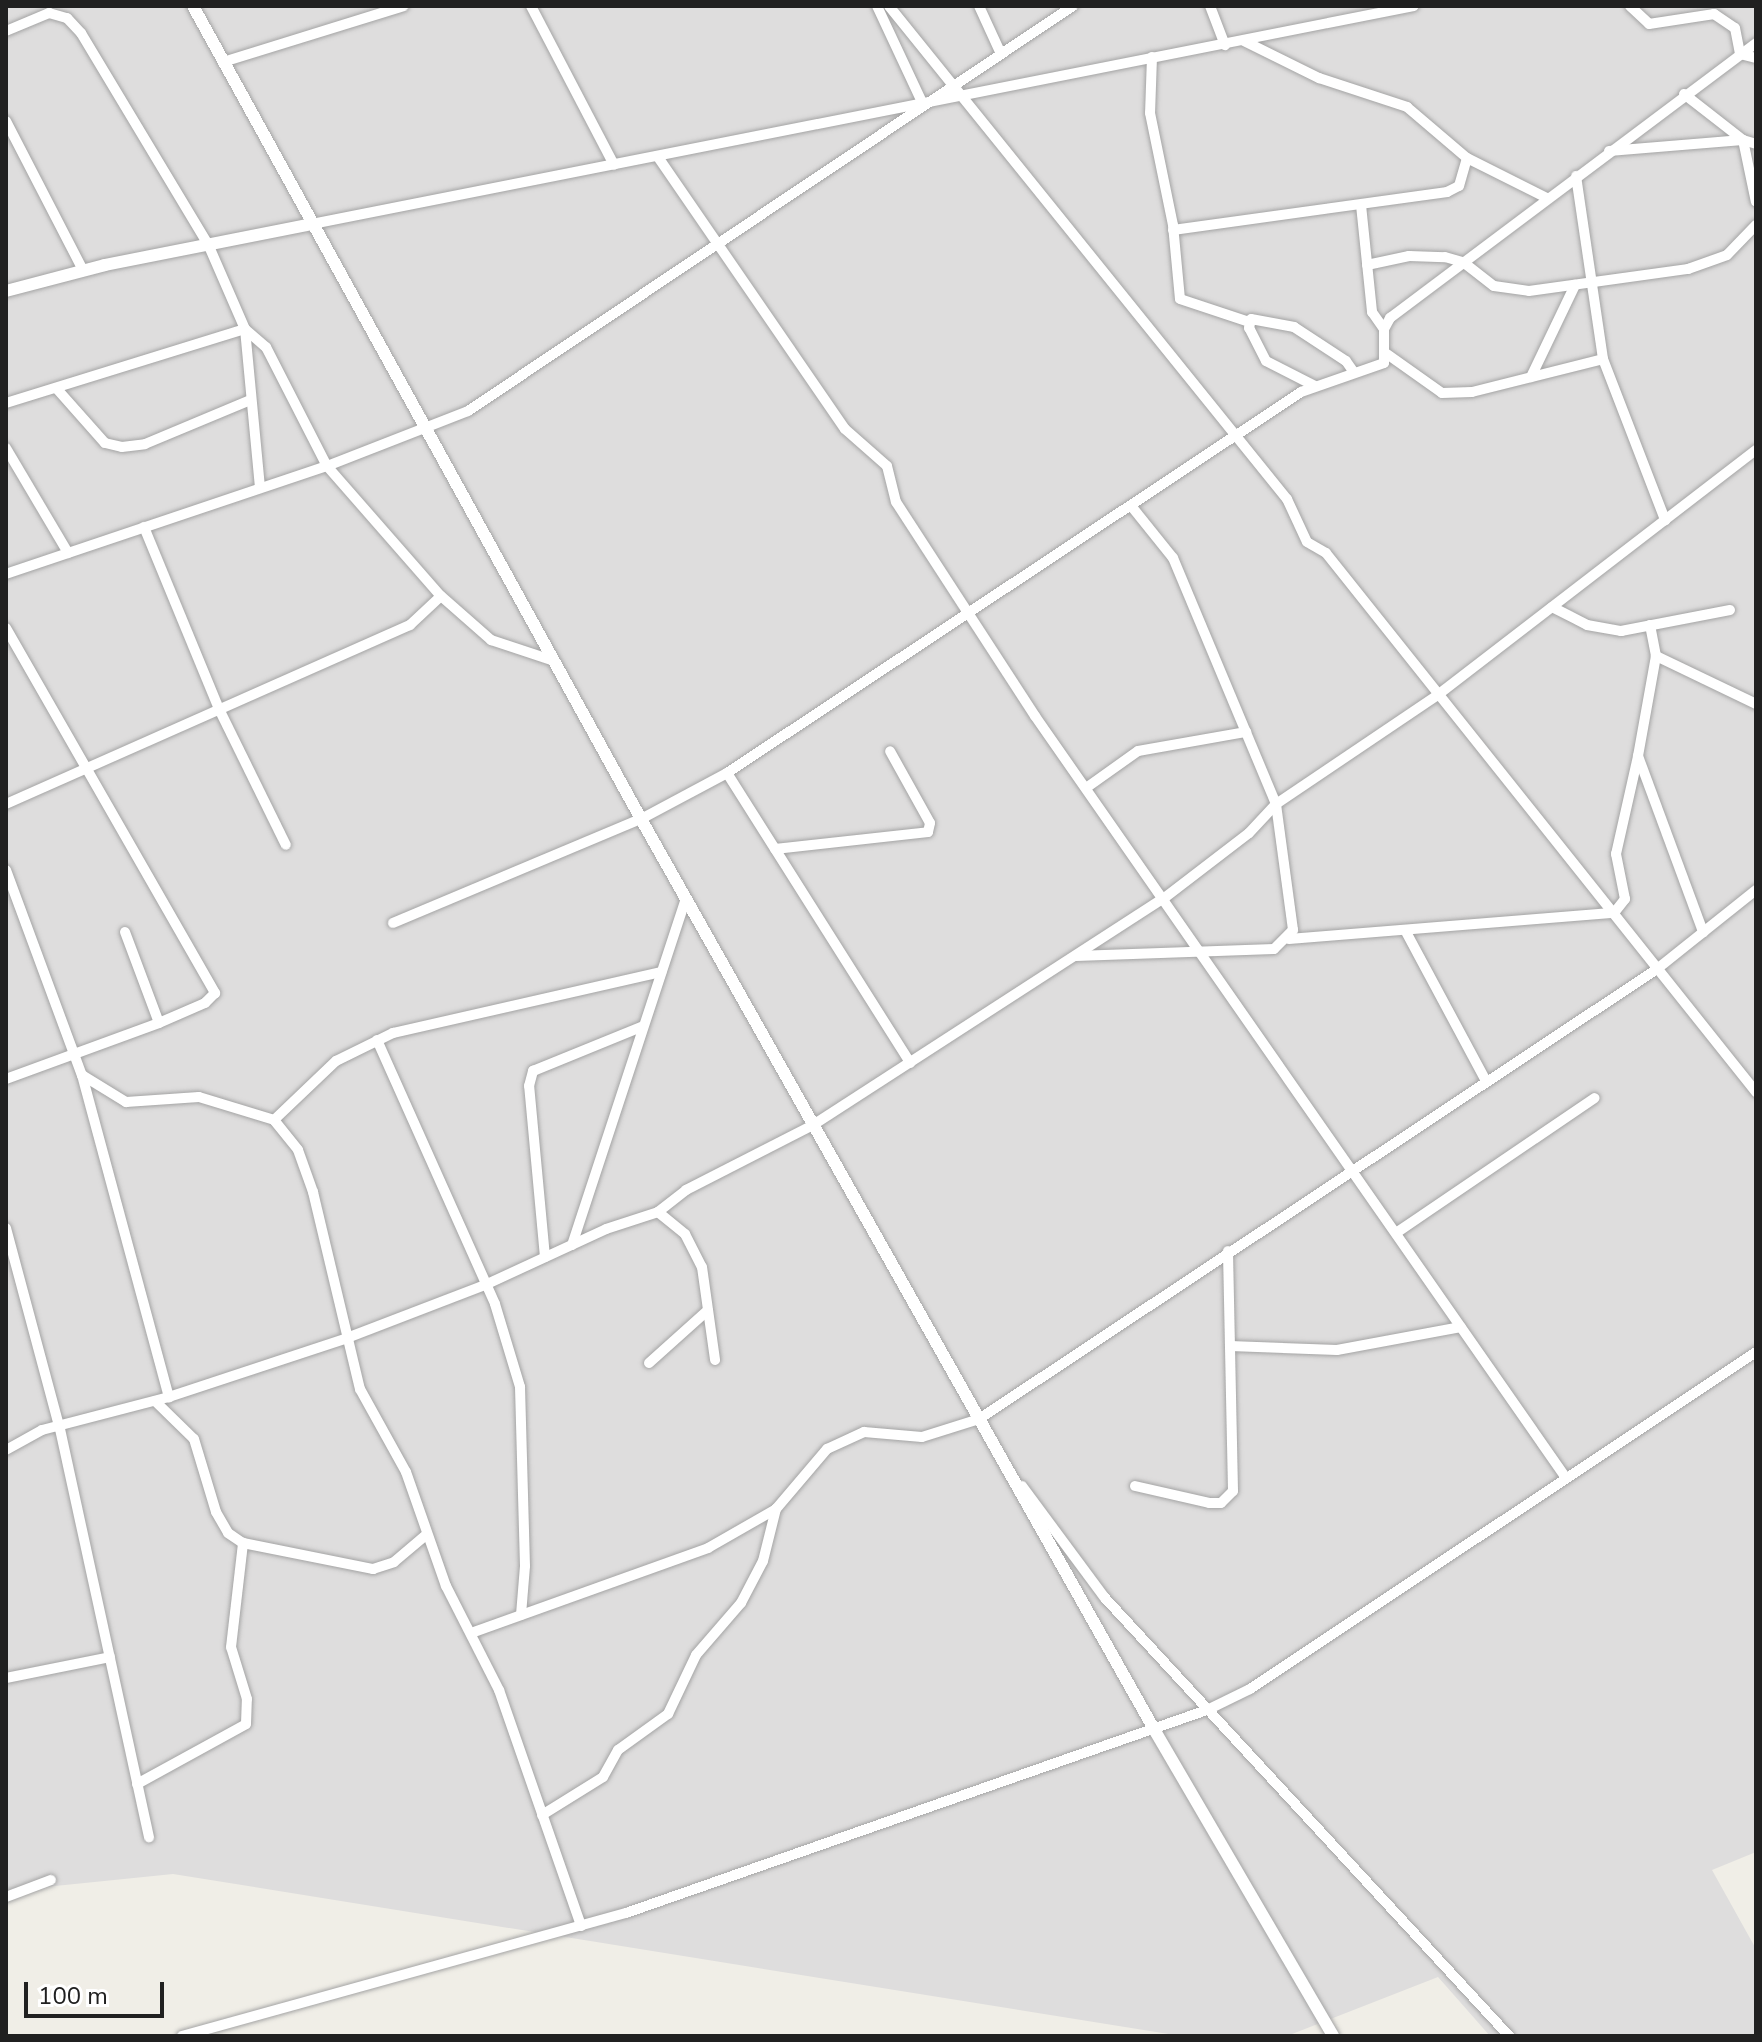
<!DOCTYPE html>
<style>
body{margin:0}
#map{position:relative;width:1762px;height:2042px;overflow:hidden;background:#f0eee7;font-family:"Nunito Sans",sans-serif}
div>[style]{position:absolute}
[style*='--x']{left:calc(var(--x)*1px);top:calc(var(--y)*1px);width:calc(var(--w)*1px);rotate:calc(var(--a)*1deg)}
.residential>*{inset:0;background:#dedddd}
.roads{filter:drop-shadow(0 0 2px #a4a4a4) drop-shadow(0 0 2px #a4a4a4)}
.minor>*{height:10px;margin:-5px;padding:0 5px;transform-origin:5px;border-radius:5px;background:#fff}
.tertiary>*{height:12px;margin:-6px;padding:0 6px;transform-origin:6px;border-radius:6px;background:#fff}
span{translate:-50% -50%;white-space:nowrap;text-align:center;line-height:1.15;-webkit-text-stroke:7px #fff;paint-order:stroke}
.frame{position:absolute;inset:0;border:8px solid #202020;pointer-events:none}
.scale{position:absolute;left:24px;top:1982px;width:140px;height:36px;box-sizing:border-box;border:4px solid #202020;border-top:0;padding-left:10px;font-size:24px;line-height:28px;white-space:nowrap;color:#202020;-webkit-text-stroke:6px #fff;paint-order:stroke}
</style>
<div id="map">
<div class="residential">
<div style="clip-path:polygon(6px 6px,1756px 6px,1756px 1852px,1712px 1870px,1756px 1949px,1755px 2036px,1490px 2036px,1438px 1977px,1287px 2036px,1181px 2036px,173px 1874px,6px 1891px)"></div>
</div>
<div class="roads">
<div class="minor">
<div style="--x:531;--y:6;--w:179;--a:62.4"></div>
<div style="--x:877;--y:6;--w:108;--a:64.9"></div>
<div style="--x:889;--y:6;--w:634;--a:51.09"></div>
<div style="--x:1287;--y:499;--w:47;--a:65.1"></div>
<div style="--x:1307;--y:542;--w:22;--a:30"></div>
<div style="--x:1326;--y:553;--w:690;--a:51.42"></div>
<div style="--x:979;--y:6;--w:53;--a:65.4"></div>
<div style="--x:1210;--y:6;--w:42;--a:69"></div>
<div style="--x:1630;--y:6;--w:26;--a:43"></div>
<div style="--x:1649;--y:24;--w:66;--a:-8.7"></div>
<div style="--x:1714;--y:14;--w:25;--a:34"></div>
<div style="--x:1735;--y:28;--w:26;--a:79"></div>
<div style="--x:1740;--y:54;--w:16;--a:14"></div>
<div style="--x:6;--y:31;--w:47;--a:-22.7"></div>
<div style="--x:49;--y:13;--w:19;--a:16"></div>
<div style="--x:67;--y:18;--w:21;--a:47"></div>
<div style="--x:81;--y:33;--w:246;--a:59"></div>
<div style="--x:208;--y:244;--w:93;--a:66.5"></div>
<div style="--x:245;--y:329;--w:159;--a:84.6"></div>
<div style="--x:1244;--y:41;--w:84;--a:26.3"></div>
<div style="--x:1319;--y:78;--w:93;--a:18.2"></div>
<div style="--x:1407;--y:107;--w:79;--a:40.4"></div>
<div style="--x:1467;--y:158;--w:89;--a:26.6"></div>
<div style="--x:1152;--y:57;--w:56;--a:92"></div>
<div style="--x:1150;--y:113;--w:114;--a:78.4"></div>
<div style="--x:1173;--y:225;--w:74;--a:84.6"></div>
<div style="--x:1180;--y:299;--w:73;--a:18.4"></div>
<div style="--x:223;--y:62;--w:189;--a:-17.2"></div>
<div style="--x:1684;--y:94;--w:75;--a:37.9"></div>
<div style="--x:1743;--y:140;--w:14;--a:17"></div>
<div style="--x:6;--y:121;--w:168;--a:62.7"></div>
<div style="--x:1609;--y:151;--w:134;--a:-4.7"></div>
<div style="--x:1743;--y:140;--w:63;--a:78.2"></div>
<div style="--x:658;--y:157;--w:330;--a:55.5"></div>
<div style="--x:845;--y:429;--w:56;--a:41.4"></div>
<div style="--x:887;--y:466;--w:37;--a:76"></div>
<div style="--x:896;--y:502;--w:255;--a:57"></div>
<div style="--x:1035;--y:716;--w:929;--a:55.13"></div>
<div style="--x:1576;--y:176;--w:185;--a:81.6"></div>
<div style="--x:1603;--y:359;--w:173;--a:68.9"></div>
<div style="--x:1361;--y:205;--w:108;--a:84.1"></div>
<div style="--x:1372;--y:312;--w:21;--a:55"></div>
<div style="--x:312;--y:224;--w:1123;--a:-11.19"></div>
<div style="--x:1173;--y:230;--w:277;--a:-7.9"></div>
<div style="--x:1447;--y:192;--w:13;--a:-27"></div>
<div style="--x:1459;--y:186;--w:29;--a:-74"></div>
<div style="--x:1367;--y:265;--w:43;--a:-12.1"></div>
<div style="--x:1409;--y:256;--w:36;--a:2"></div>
<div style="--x:1445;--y:257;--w:19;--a:16"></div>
<div style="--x:1463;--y:262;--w:39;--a:38"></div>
<div style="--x:1494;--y:286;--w:35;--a:8"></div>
<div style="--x:1529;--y:291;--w:161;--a:-7.9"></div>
<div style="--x:1688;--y:269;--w:41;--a:-19.7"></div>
<div style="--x:1727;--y:255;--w:42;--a:-46"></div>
<div style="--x:1387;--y:354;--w:67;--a:35.3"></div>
<div style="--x:1442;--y:393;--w:30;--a:-2"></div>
<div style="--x:1472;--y:392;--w:135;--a:-14.1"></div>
<div style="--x:1531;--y:377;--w:102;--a:-64.4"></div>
<div style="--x:1315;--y:386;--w:55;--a:-153"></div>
<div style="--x:1266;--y:361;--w:37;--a:-117"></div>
<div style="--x:1249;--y:328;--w:9;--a:-77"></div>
<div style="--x:1251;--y:319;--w:44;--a:10.5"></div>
<div style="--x:1294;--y:327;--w:62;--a:33.2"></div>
<div style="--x:1346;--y:361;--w:12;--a:55"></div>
<div style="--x:57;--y:389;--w:72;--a:48.4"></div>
<div style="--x:105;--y:443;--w:17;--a:13"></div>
<div style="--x:122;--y:447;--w:23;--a:-7"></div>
<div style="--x:145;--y:444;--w:112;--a:-22.7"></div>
<div style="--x:6;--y:403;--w:250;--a:-17.2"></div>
<div style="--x:245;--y:329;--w:28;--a:41"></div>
<div style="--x:266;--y:347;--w:134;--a:62.9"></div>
<div style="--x:327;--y:466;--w:173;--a:48.8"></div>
<div style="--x:441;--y:596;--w:67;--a:41.3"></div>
<div style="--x:491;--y:640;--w:66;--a:18.4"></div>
<div style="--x:6;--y:448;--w:122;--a:59.4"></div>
<div style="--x:144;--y:527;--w:199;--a:67.6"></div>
<div style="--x:220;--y:711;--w:149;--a:63.8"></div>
<div style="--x:6;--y:574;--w:339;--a:-18.6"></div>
<div style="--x:327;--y:466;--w:151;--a:-21.3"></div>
<div style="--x:468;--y:411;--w:728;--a:-33.8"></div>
<div style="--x:1552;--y:607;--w:39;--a:27"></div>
<div style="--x:1587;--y:625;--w:35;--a:10"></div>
<div style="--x:1621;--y:631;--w:111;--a:-10.9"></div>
<div style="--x:1650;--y:625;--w:32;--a:79"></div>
<div style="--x:1656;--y:656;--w:102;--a:100.2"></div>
<div style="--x:1638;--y:756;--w:188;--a:69.7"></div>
<div style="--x:6;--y:628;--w:421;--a:60.2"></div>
<div style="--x:215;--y:993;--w:14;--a:135"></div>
<div style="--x:205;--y:1003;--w:50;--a:156.5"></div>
<div style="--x:159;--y:1023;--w:163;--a:159.9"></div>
<div style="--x:1656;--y:656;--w:111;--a:25.6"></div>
<div style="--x:727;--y:773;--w:343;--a:57.7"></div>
<div style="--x:1086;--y:788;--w:64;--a:-35.4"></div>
<div style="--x:1138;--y:751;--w:110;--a:-10"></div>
<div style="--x:6;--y:804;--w:442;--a:-23.9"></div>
<div style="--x:410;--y:625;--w:42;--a:-43.1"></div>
<div style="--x:775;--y:849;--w:154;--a:-6.3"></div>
<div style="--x:928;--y:832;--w:9;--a:-77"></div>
<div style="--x:930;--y:823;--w:82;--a:-119.1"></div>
<div style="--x:6;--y:870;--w:219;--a:69.7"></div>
<div style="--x:82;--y:1075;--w:52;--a:31.5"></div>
<div style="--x:126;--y:1102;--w:73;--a:-3.9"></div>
<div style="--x:199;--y:1097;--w:78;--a:17"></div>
<div style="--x:274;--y:1120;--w:38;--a:51"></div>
<div style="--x:298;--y:1150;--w:45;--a:70.3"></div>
<div style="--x:313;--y:1192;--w:203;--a:76.6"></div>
<div style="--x:360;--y:1389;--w:95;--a:61"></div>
<div style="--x:406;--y:1472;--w:121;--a:70.7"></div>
<div style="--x:446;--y:1586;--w:117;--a:63"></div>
<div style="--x:499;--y:1690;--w:250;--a:70.8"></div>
<div style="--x:393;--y:923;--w:269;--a:-22.8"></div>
<div style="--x:641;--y:819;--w:98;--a:-28.1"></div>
<div style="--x:727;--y:773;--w:689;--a:-33.57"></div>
<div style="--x:1301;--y:392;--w:88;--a:-19.3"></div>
<div style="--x:1384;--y:363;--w:34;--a:-90"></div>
<div style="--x:1384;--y:329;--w:13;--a:-61"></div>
<div style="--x:1390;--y:318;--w:458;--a:-36.9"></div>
<div style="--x:1405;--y:930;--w:169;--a:61.8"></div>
<div style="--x:125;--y:932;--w:97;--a:69.5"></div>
<div style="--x:1289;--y:939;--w:326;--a:-4.6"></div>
<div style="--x:1614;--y:913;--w:18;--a:-52"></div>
<div style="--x:1625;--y:899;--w:46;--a:-101.3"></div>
<div style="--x:1616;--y:854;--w:100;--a:-77.3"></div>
<div style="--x:1076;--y:956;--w:198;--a:-2"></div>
<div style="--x:1274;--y:949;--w:27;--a:-45"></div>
<div style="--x:1293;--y:930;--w:127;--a:-97.7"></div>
<div style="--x:1276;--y:804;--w:267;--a:-112.7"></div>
<div style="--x:1173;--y:558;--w:65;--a:-128.8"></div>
<div style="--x:377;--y:1040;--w:289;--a:65.9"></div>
<div style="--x:495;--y:1304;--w:87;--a:73.2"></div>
<div style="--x:520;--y:1387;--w:179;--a:88.4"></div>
<div style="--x:525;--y:1566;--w:49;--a:94.7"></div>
<div style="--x:82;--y:1075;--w:334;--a:74.9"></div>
<div style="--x:274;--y:1120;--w:86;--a:-43.6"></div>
<div style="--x:336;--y:1061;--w:64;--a:-26.2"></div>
<div style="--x:393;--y:1033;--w:275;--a:-12.8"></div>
<div style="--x:658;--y:1212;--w:35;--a:39"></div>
<div style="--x:685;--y:1234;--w:37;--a:63"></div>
<div style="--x:702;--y:1267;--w:94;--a:82"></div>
<div style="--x:6;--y:1228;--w:208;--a:75"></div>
<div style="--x:60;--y:1429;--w:418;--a:77.7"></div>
<div style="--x:1396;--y:1233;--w:240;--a:-34.2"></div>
<div style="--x:572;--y:1245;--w:365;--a:-71.8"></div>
<div style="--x:545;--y:1257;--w:172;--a:-95.3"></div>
<div style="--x:529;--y:1086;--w:16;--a:-75"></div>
<div style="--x:533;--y:1071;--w:119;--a:-22.2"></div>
<div style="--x:1230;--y:1346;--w:107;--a:2.1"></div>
<div style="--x:1337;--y:1350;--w:126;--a:-10.5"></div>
<div style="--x:649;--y:1363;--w:79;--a:-41.9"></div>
<div style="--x:155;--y:1401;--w:54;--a:44.3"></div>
<div style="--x:194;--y:1439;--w:76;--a:73.2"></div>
<div style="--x:216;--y:1512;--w:24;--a:60"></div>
<div style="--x:228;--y:1533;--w:18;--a:34"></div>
<div style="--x:243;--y:1543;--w:133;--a:11.3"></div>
<div style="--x:373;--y:1569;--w:22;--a:-18"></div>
<div style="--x:394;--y:1562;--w:42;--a:-40.2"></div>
<div style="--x:6;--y:1450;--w:41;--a:-29.1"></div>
<div style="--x:42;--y:1430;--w:131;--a:-14.6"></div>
<div style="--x:169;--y:1397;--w:188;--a:-18.3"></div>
<div style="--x:347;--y:1338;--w:148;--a:-21"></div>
<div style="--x:485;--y:1285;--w:133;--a:-24.8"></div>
<div style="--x:606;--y:1229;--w:55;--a:-18.1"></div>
<div style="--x:658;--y:1212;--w:36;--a:-38"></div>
<div style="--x:686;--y:1190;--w:143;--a:-27.1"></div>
<div style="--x:813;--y:1125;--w:417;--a:-32.9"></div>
<div style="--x:1163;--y:899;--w:108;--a:-37.5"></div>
<div style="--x:1249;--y:833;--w:40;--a:-47"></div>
<div style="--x:1276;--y:804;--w:197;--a:-34"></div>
<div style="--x:1439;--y:694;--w:400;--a:-37.6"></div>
<div style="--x:1022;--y:1486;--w:139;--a:53.5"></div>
<div style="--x:1105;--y:1598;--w:596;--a:47.31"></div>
<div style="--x:1135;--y:1486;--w:76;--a:12.9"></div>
<div style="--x:1209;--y:1503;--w:12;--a:0"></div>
<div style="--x:1221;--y:1503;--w:17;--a:-45"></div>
<div style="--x:1233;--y:1491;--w:240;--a:-91.2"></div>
<div style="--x:471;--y:1633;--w:252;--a:-19.7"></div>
<div style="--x:708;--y:1548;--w:78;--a:-29.8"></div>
<div style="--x:776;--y:1509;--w:79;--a:-49.6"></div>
<div style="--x:827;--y:1449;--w:41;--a:-24.7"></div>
<div style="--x:864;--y:1432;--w:58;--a:4.9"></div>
<div style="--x:922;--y:1437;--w:60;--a:-17.5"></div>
<div style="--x:979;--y:1419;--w:814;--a:-33.57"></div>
<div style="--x:1657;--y:969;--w:127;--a:-38.6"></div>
<div style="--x:6;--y:1678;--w:106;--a:-11.4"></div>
<div style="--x:137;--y:1784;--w:124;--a:-28.8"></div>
<div style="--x:246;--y:1724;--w:25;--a:-88"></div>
<div style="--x:247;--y:1699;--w:54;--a:-107.1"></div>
<div style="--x:231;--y:1647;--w:105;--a:-83.4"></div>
<div style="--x:542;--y:1815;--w:72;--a:-31.9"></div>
<div style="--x:603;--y:1777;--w:31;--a:-61"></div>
<div style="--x:618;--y:1750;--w:62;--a:-35.8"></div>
<div style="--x:668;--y:1714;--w:65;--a:-64.6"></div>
<div style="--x:696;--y:1655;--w:69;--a:-49.1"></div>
<div style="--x:741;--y:1603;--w:47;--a:-62.4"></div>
<div style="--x:763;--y:1561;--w:54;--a:-76"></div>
<div style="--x:6;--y:1897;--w:48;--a:-20.7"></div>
<div style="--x:182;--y:2036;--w:461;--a:-15.5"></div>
<div style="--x:626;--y:1913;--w:615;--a:-19.26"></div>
<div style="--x:1207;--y:1710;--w:48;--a:-26"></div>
<div style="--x:1250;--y:1689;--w:608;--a:-33.66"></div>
</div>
<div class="tertiary">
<div style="--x:193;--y:6;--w:928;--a:61.14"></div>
<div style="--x:641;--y:819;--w:1047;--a:60.59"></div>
<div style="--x:1155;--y:1731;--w:353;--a:59.7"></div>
<div style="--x:6;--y:291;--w:102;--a:-14.7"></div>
<div style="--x:105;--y:265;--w:211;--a:-11.2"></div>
</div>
</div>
<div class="frame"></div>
<div class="scale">100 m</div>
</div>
